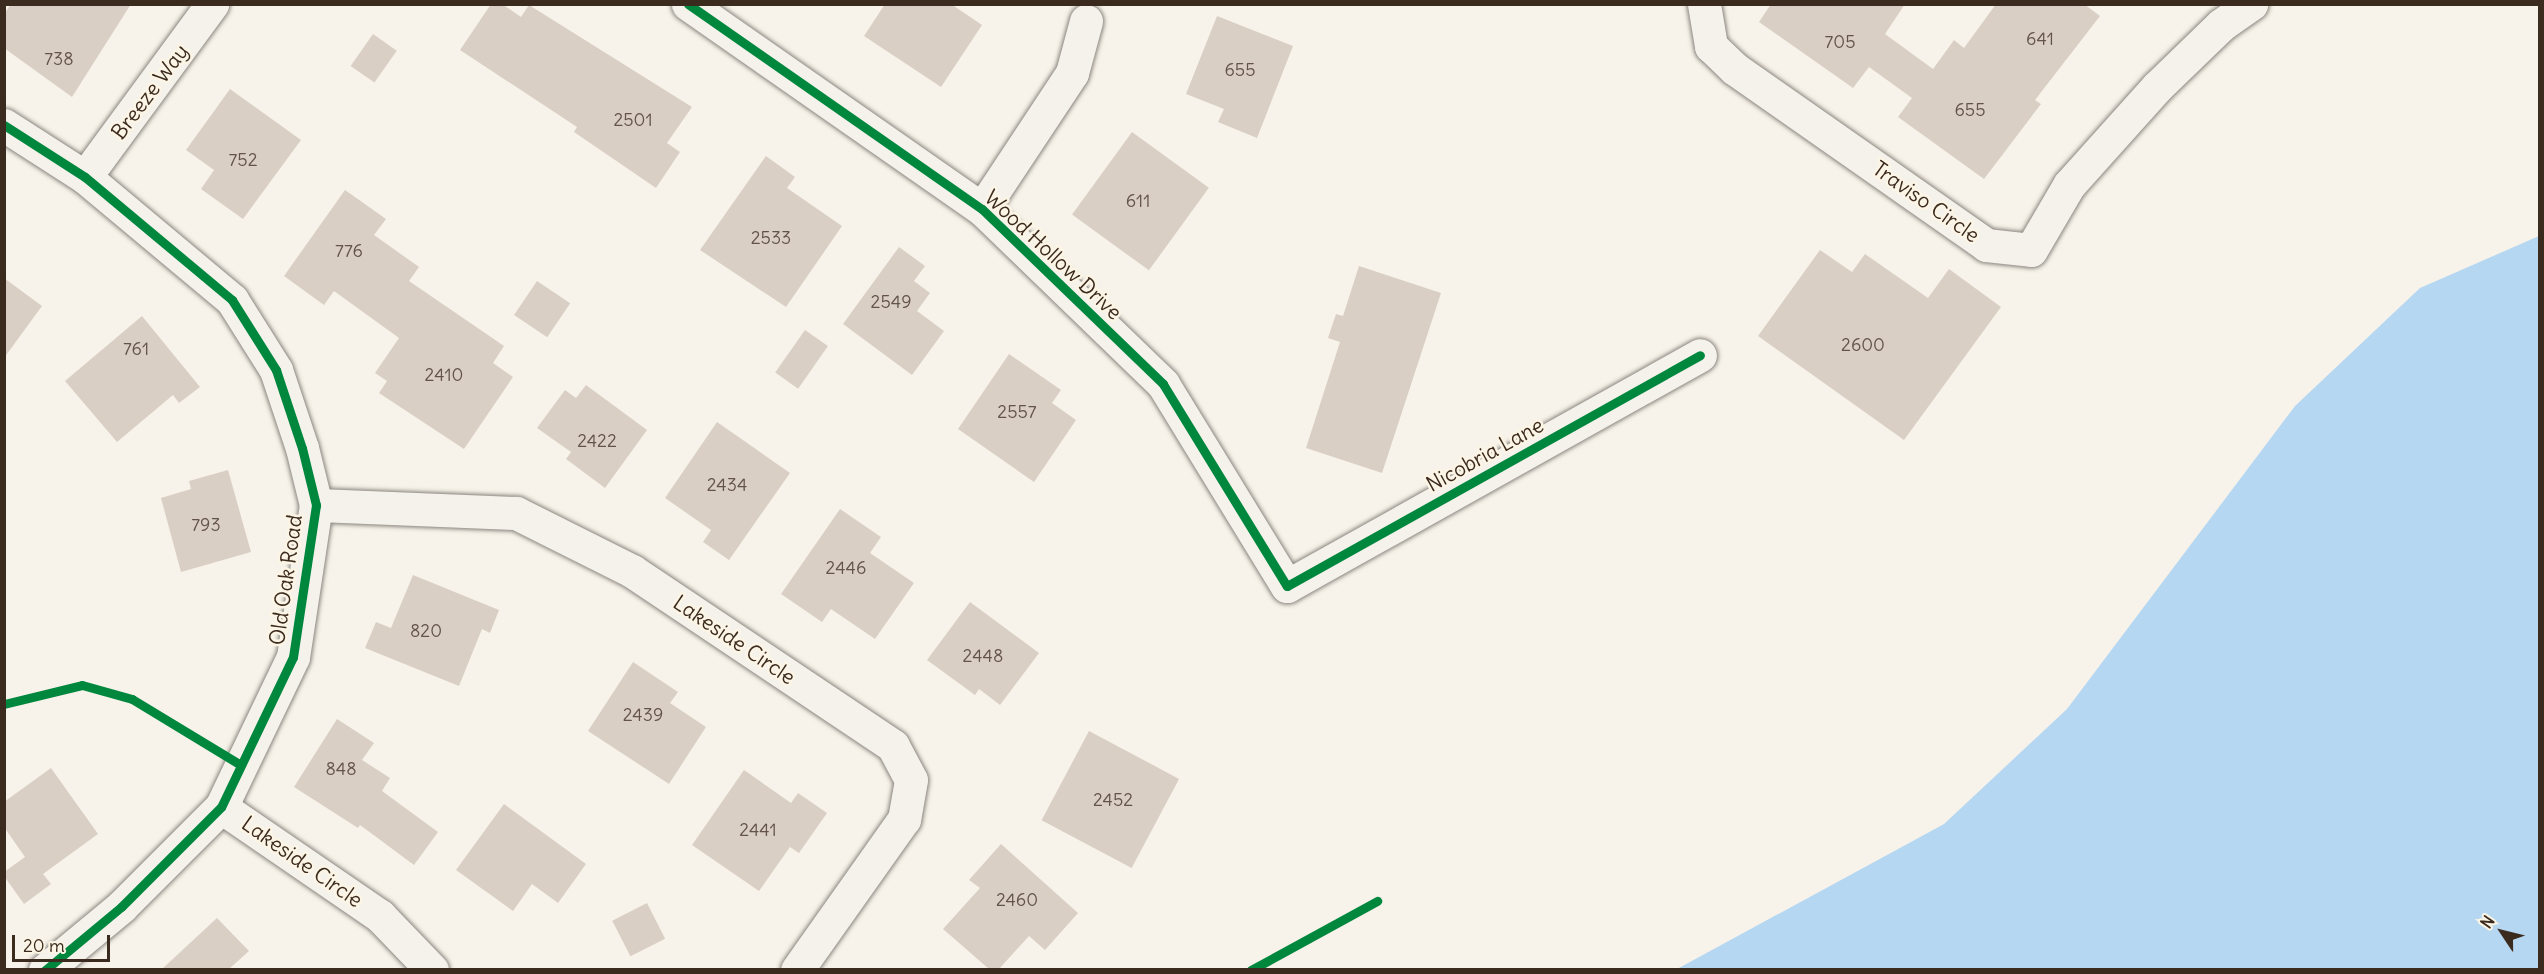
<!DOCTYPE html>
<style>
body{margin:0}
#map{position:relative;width:2544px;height:974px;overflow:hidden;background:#f7f3ea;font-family:Delius,sans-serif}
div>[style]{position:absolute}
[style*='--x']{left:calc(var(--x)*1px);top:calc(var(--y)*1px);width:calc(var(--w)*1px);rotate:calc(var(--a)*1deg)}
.water>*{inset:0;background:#b6d7f2}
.building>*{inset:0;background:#dacfc5;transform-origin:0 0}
.roads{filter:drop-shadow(0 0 2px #8b867f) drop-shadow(0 0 2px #8b867f)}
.street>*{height:33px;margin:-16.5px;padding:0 16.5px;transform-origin:16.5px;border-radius:16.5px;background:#f5f2ec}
.cycleway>*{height:9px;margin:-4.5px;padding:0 4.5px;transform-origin:4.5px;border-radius:4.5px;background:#00873e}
span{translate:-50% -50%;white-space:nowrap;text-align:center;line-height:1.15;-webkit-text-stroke:5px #fcf5e5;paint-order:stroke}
.number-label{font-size:18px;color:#635348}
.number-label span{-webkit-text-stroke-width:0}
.street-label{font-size:21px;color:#3b2a1e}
.frame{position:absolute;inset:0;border:6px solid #3b2a1e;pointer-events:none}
.north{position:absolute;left:2472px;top:902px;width:60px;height:60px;-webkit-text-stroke:4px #fcf5e5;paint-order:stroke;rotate:305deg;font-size:16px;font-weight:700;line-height:24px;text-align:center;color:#3b2a1e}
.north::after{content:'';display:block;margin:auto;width:21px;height:27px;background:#3b2a1e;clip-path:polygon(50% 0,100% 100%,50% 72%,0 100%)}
.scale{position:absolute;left:12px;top:935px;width:98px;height:27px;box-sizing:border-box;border:3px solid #3b2a1e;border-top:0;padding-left:8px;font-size:18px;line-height:21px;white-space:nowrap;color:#3b2a1e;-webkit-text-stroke:4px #fcf5e5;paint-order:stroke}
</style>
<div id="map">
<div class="water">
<div style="clip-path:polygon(2539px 236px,2539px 969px,1677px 969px,1944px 824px,2067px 709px,2295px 406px,2420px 288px)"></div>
</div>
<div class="building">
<div style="clip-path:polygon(11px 4px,131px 4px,72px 97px,4px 48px,4px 14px)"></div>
<div style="clip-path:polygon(491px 4px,502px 4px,521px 17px,529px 5px,692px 107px,667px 143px,680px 152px,656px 188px,574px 132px,577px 127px,460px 50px)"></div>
<div style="clip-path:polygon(885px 4px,951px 4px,982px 25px,941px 87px,864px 36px)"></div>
<div style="clip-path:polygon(1771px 4px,1905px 4px,1885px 34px,1933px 69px,1954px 40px,1964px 48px,1996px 4px,2084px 4px,2100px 16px,2035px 100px,2041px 104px,1984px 179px,1898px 117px,1912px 98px,1869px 67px,1853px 88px,1759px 22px)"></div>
<div style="clip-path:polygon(1217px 16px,1293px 46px,1257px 138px,1218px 122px,1224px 109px,1186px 94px)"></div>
<div style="left:373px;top:34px;width:29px;height:39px;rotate:35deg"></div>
<div style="clip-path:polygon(230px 89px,301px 140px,243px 219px,201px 189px,214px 170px,186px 150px)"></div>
<div style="left:1132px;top:132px;width:95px;height:102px;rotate:36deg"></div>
<div style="clip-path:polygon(766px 156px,795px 177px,787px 188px,842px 226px,786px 307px,700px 250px)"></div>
<div style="clip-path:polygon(345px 190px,386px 219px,374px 235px,419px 267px,409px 281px,504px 346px,493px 363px,513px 377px,464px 449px,379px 393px,387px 381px,375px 373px,399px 338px,334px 291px,324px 305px,284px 276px)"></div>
<div style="clip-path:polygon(899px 247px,925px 266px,914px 281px,930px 293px,917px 311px,944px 331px,912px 375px,843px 324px)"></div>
<div style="clip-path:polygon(1820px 250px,1852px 272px,1865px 254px,1928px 298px,1949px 269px,2001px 307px,1904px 440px,1758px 336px)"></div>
<div style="clip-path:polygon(1359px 266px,1441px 293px,1382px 473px,1306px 448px,1340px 342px,1328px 338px,1336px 314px,1343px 316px)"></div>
<div style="clip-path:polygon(4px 278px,42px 306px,4px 358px)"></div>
<div style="left:537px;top:281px;width:40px;height:41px;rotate:34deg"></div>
<div style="clip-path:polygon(142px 316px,200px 387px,179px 403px,173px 395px,117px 442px,65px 381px)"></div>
<div style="left:805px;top:330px;width:28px;height:52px;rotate:35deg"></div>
<div style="clip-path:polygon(1009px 354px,1061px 390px,1052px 403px,1076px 420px,1034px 482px,958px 429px)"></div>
<div style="clip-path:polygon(586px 385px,647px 430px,605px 488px,566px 459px,571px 452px,537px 428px,565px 390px,576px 398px)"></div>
<div style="clip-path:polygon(717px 422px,790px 473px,729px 560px,703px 542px,711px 530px,665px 498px)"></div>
<div style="clip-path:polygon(228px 470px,251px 552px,181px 572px,161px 498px,191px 489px,189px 481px)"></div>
<div style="clip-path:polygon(840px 509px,881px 537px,870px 553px,914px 583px,875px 639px,831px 609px,822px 622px,781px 594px)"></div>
<div style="clip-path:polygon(413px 575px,499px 610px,490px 633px,482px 629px,459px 686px,365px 648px,376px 622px,391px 628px)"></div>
<div style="clip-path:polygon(970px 602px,1039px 653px,1000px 705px,979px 689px,975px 695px,927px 660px)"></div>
<div style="clip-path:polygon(633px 662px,678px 692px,670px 703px,706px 727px,669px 784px,588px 731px)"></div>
<div style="clip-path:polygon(337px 719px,374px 743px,362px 760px,390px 778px,382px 791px,438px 832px,414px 865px,360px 825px,358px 828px,294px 787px)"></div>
<div style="left:1089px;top:731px;width:102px;height:101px;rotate:28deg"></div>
<div style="clip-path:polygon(51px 768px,98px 834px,43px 874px,51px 884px,24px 904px,4px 876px,4px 872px,25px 857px,4px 827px,4px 802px)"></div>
<div style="clip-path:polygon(744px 770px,791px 803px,798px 793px,827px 813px,799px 853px,790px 847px,759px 891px,692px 845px)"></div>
<div style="clip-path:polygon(504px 804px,586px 864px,558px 903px,532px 884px,513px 911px,456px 870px)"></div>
<div style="clip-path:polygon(1001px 844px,1078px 913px,1045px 950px,1029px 936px,999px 969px,989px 969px,943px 929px,980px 888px,969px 880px)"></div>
<div style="left:647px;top:903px;width:40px;height:39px;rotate:63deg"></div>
<div style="clip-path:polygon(217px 918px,249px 951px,229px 969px,162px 969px)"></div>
</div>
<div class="roads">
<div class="street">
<div style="--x:688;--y:4;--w:358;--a:34.9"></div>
<div style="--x:982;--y:209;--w:252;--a:44"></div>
<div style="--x:1163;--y:384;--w:237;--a:58.5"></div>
<div style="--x:1287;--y:586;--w:473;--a:-29.2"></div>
<div style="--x:1704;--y:4;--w:43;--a:80.5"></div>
<div style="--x:1711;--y:46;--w:33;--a:44"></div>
<div style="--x:1735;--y:69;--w:307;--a:35"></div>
<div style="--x:1986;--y:245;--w:45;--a:6.3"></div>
<div style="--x:2031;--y:250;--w:75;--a:-59.7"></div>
<div style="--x:2069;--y:185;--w:132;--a:-48.1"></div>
<div style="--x:2157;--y:87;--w:89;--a:-44.1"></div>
<div style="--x:2221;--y:25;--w:37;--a:-35"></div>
<div style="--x:4;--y:125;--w:96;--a:32.7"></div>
<div style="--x:85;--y:177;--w:192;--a:39.9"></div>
<div style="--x:232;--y:300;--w:83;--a:57.8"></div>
<div style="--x:276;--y:370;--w:82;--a:71.6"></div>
<div style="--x:302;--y:448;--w:59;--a:76.2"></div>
<div style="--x:316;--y:505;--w:154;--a:98.6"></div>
<div style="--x:293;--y:657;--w:166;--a:115.6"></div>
<div style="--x:221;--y:807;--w:141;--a:135"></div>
<div style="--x:121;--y:907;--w:99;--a:140.3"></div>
<div style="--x:85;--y:177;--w:215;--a:-53.7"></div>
<div style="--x:982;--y:209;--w:163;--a:-56.5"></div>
<div style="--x:1072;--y:73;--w:54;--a:-74.9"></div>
<div style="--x:316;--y:505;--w:200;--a:2.3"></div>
<div style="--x:516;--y:513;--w:130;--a:26.6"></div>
<div style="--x:632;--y:571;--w:314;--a:33.8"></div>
<div style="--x:893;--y:746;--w:38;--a:62"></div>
<div style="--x:911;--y:780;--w:40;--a:100"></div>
<div style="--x:904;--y:819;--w:185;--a:125.3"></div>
<div style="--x:221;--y:807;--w:193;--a:34.4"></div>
<div style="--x:380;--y:916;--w:75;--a:46.1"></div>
</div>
</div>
<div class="cycleway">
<div style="--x:688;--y:4;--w:358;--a:34.9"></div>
<div style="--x:982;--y:209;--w:252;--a:44"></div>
<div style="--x:1163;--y:384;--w:237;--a:58.5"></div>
<div style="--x:1287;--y:586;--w:473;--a:-29.2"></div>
<div style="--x:4;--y:125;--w:96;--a:32.7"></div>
<div style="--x:85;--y:177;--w:192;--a:39.9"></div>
<div style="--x:232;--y:300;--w:83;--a:57.8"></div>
<div style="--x:276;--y:370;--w:82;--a:71.6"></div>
<div style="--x:302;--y:448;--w:59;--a:76.2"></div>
<div style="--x:316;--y:505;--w:154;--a:98.6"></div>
<div style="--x:293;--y:657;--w:166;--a:115.6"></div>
<div style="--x:221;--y:807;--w:141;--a:135"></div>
<div style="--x:121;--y:907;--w:99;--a:140.3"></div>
<div style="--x:4;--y:704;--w:80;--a:-13.7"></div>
<div style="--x:82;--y:685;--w:52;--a:15.6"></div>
<div style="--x:132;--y:699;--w:127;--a:31.2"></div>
<div style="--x:1251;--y:970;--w:144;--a:-28.7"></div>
</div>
<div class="number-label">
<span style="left:2040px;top:39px">641</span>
<span style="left:1840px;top:42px">705</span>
<span style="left:59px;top:59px">738</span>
<span style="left:1240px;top:70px">655</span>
<span style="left:1970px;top:110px">655</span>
<span style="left:633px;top:120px">2501</span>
<span style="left:243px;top:160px">752</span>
<span style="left:1138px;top:201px">611</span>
<span style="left:771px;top:238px">2533</span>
<span style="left:349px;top:251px">776</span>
<span style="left:891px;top:302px">2549</span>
<span style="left:1863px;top:345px">2600</span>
<span style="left:136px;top:349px">761</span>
<span style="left:444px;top:375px">2410</span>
<span style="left:1017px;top:412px">2557</span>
<span style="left:597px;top:441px">2422</span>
<span style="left:727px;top:485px">2434</span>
<span style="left:206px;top:525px">793</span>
<span style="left:846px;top:568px">2446</span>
<span style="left:426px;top:631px">820</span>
<span style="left:983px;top:656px">2448</span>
<span style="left:643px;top:715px">2439</span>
<span style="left:341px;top:769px">848</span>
<span style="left:1113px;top:800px">2452</span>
<span style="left:758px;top:830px">2441</span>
<span style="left:1017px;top:900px">2460</span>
</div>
<div class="street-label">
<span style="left:150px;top:92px;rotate:-53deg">Breeze Way</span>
<span style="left:1926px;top:202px;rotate:35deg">Traviso Circle</span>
<span style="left:1053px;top:255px;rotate:43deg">Wood Hollow Drive</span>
<span style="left:1485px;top:455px;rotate:-29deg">Nicobria Lane</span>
<span style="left:286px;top:580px;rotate:-82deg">Old Oak Road</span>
<span style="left:734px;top:640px;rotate:34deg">Lakeside Circle</span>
<span style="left:302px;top:862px;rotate:35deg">Lakeside Circle</span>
</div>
<div class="frame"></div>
<div class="north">N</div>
<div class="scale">20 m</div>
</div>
